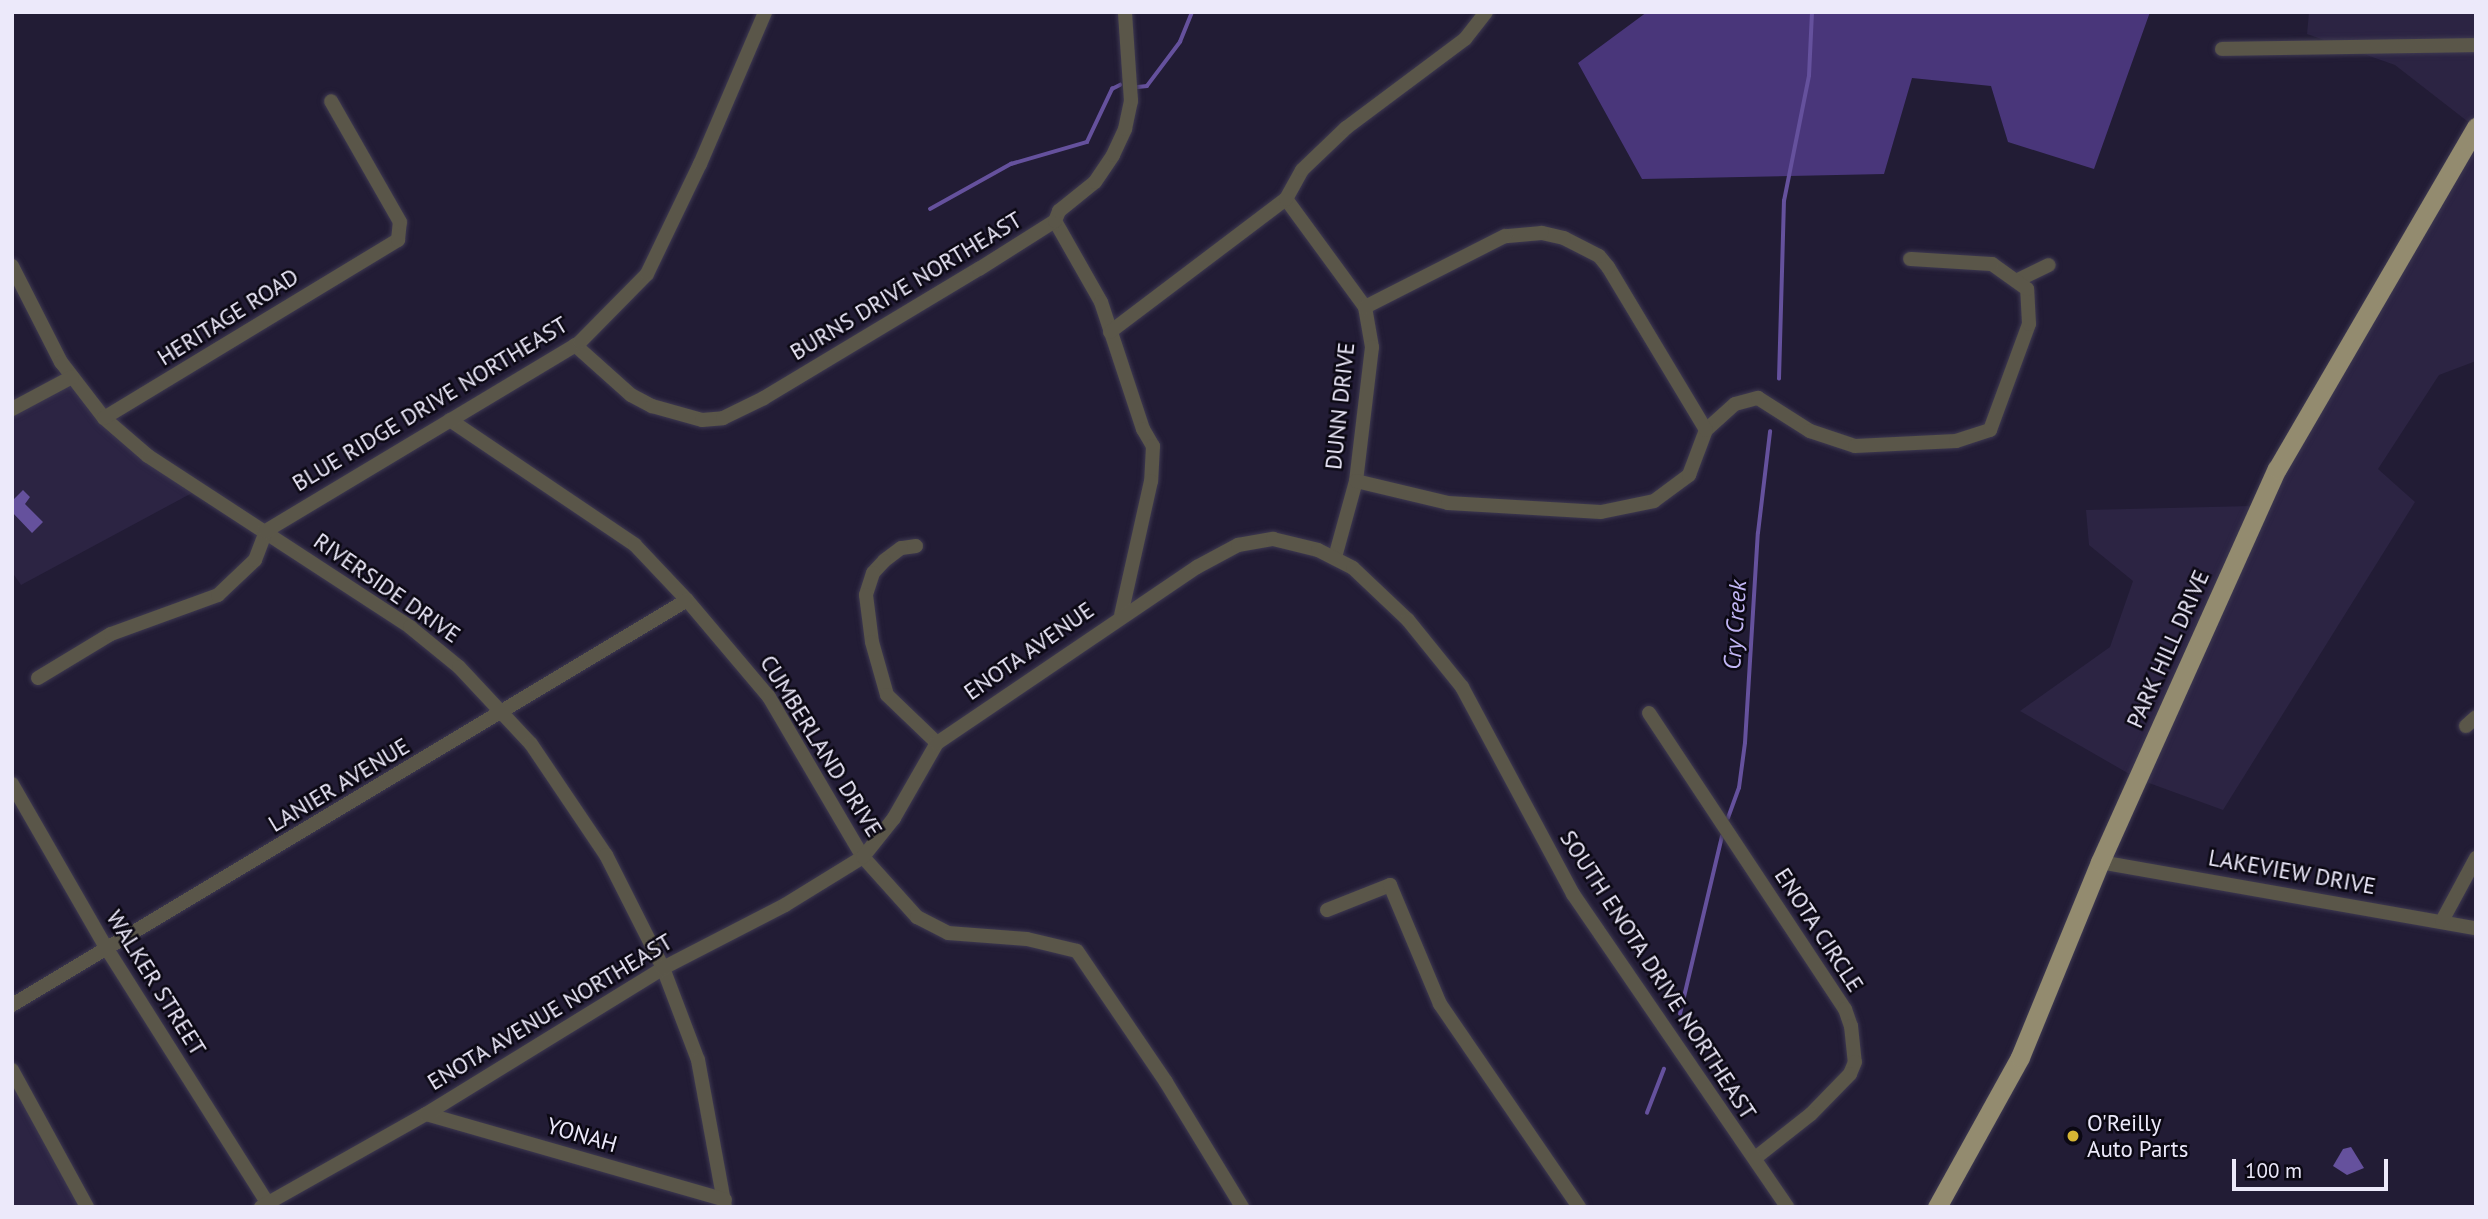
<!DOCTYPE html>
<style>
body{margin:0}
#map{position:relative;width:2488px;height:1219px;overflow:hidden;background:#221c35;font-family:"PT Sans",sans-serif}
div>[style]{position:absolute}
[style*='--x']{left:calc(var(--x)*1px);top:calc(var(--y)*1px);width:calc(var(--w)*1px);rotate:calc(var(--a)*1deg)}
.built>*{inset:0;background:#2c2443}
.green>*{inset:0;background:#49367a}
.water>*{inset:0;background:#65519d}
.stream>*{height:3.5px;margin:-1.75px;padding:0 1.75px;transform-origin:1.75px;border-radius:1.75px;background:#65519d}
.roads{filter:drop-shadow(0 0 2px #3e3951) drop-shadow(0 0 2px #3e3951)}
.minor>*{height:14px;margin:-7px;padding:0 7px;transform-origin:7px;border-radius:7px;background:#5a5649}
.major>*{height:19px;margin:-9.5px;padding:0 9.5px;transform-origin:9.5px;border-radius:9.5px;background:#938b6f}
.dots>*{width:19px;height:19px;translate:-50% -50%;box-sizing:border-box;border:4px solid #0b0813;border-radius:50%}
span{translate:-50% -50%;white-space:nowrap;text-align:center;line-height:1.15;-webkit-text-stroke:5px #0b0813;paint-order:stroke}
.street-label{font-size:23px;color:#ece9fa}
.poi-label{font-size:23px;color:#ece9fa}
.left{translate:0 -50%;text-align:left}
.water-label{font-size:24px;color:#c2b6f5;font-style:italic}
.frame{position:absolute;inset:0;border:14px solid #ece9fa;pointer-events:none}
.scale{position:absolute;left:2232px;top:1159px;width:156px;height:32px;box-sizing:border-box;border:4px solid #ece9fa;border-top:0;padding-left:9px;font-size:21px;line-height:24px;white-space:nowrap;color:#ece9fa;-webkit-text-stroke:5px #0b0813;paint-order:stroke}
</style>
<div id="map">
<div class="built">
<div style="clip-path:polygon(2309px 12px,2476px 12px,2476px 128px,2395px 65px,2307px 34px)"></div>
<div style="clip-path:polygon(2476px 137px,2476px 361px,2439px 375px,2378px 469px,2415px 502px,2223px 810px,2138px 779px,2020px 711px,2110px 647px,2133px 581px,2089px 545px,2086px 510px,2252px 506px)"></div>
<div style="clip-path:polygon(68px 369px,192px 493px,21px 585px,12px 572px,12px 403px)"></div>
<div style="clip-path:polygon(12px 1064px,91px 1207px,12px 1207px)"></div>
</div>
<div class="green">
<div style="clip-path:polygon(1647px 12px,2150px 12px,2094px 169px,2008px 142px,1991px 86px,1912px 78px,1884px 174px,1642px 179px,1578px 63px)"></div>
</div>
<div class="water">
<div style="clip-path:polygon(23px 490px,30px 497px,25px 504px,43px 522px,32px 533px,12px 512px,12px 501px)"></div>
<div style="clip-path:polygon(2351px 1147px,2364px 1168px,2347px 1175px,2333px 1166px,2343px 1149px)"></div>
</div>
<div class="stream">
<div style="--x:1138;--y:87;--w:9;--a:-6"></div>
<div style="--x:1147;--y:86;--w:55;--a:-53.1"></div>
<div style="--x:1180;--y:42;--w:32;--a:-68"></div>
<div style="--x:930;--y:209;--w:93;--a:-29.1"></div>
<div style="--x:1011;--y:164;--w:79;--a:-16.1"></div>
<div style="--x:1087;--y:142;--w:59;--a:-64.7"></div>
<div style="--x:1112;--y:89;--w:9;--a:-27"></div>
<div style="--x:1779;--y:379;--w:178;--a:-88.4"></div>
<div style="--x:1784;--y:201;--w:127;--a:-78.7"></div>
<div style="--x:1809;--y:76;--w:64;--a:-87.3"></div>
<div style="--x:1728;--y:818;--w:32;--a:-70"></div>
<div style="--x:1739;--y:788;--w:45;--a:-82.4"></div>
<div style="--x:1745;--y:743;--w:210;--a:-86.5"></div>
<div style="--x:1758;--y:533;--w:102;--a:-83.2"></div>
<div style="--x:1680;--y:1014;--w:182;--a:-76.7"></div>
<div style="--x:1647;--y:1113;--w:47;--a:-68.9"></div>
</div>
<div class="roads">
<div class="minor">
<div style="--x:2222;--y:49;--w:254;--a:-0.9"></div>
<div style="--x:1286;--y:199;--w:134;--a:53.8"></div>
<div style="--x:1365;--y:307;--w:41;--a:80.1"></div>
<div style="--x:1372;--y:347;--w:135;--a:96.8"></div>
<div style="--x:1356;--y:481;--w:79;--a:105.4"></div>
<div style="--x:1055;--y:221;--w:93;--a:60.4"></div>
<div style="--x:1101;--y:302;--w:134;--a:71.7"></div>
<div style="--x:1143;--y:429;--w:20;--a:60"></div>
<div style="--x:1153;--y:446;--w:35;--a:93"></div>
<div style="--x:1151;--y:481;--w:137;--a:102.6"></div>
<div style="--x:12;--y:266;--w:108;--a:63"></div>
<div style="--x:61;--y:362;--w:71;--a:52.5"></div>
<div style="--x:104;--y:418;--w:58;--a:40.8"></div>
<div style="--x:148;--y:456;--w:313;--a:33.1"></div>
<div style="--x:410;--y:627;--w:63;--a:39.2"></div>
<div style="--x:459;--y:667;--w:105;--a:46.9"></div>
<div style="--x:531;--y:744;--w:134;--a:56"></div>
<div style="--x:606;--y:855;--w:127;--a:63.2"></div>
<div style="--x:663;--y:968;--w:98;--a:69.2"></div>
<div style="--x:698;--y:1060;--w:149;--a:79.6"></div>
<div style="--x:2018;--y:280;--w:34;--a:-26"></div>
<div style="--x:1110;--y:332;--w:221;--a:-37.1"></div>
<div style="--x:1286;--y:199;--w:33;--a:-61"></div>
<div style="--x:1302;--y:170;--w:61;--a:-43.7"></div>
<div style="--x:1346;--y:128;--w:149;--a:-36.8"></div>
<div style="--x:1465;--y:39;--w:34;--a:-52"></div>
<div style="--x:575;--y:345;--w:75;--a:41.8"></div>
<div style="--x:631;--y:395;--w:24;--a:28"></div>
<div style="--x:652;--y:406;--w:52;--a:15.6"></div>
<div style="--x:702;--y:420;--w:21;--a:-5"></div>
<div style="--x:723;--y:418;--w:46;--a:-26"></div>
<div style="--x:764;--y:398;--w:251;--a:-31"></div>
<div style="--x:979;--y:269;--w:90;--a:-32.3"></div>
<div style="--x:1055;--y:221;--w:11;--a:-68"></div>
<div style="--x:1059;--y:211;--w:46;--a:-38.9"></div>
<div style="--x:1095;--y:182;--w:32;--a:-56"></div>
<div style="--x:1113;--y:155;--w:29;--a:-65"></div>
<div style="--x:1125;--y:129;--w:29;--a:-78"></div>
<div style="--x:1131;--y:101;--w:89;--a:-93.9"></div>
<div style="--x:12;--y:409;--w:68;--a:-28.1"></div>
<div style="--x:104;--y:418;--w:344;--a:-31.2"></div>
<div style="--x:398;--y:240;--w:18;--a:-84"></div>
<div style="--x:400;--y:222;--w:139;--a:-119.7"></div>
<div style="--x:450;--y:420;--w:223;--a:34"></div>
<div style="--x:635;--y:545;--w:76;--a:46.6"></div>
<div style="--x:687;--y:600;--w:127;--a:49.8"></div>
<div style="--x:769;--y:697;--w:186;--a:59.6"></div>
<div style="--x:863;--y:857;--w:81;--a:48"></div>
<div style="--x:917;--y:917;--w:35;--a:27"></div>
<div style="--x:948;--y:933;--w:79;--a:4.3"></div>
<div style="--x:1027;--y:939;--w:51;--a:13.5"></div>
<div style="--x:1077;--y:951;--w:158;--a:55.8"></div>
<div style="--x:1166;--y:1082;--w:146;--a:58.7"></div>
<div style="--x:1706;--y:430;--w:39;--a:-42"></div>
<div style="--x:1735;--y:404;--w:24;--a:-15"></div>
<div style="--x:1758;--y:398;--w:62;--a:32.4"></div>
<div style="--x:1810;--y:431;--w:47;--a:18.4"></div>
<div style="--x:1855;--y:446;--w:101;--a:-2.8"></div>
<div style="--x:1956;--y:441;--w:36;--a:-18"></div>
<div style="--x:1990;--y:430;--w:113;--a:-69.8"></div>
<div style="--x:2029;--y:324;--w:35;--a:-93"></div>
<div style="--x:2027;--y:289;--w:43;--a:-144.5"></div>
<div style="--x:1992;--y:264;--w:82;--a:-176.5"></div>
<div style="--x:1356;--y:481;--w:95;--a:13.4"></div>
<div style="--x:1448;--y:503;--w:153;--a:3.4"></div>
<div style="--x:1601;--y:512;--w:54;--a:-11.7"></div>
<div style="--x:1654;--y:501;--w:44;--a:-36.6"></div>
<div style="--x:1689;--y:475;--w:48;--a:-69.3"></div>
<div style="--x:1706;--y:430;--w:190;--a:-121"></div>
<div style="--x:1608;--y:267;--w:14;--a:-129"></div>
<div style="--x:1599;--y:256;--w:39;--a:-153"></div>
<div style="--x:1564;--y:238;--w:23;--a:-167"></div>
<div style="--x:1542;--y:233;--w:37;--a:175"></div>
<div style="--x:1505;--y:236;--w:157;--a:153.1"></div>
<div style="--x:916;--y:546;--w:15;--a:172"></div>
<div style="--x:901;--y:548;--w:21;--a:143"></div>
<div style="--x:884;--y:561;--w:16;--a:133"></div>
<div style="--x:873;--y:573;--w:23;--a:108"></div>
<div style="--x:866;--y:595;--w:47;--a:82.7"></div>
<div style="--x:872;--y:642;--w:55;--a:74.2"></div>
<div style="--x:887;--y:695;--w:69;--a:43.8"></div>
<div style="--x:38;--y:678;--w:85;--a:-31.1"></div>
<div style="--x:111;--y:634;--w:114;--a:-20"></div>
<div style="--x:218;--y:595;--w:51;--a:-43.4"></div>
<div style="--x:255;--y:560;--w:31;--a:-69"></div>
<div style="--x:266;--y:531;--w:366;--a:-31"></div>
<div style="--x:580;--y:342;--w:95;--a:-45.4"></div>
<div style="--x:647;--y:274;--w:122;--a:-64.3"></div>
<div style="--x:700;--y:164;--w:165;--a:-66.8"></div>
<div style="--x:1649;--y:713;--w:355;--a:56.5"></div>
<div style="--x:1845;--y:1009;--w:18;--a:71"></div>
<div style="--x:1851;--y:1026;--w:36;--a:84"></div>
<div style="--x:1855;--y:1062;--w:13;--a:113"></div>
<div style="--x:1850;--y:1074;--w:56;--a:134.3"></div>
<div style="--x:1811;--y:1114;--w:71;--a:141.8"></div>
<div style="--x:2466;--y:726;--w:13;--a:-42"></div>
<div style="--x:12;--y:784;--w:190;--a:60.1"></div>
<div style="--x:107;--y:949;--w:299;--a:57.7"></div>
<div style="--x:2100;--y:862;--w:382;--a:10"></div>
<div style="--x:1327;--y:910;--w:68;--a:-21.6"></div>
<div style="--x:1390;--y:885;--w:129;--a:67.2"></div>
<div style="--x:1440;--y:1004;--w:246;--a:55.6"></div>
<div style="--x:2442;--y:921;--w:72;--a:-61.6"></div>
<div style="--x:12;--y:1005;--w:787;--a:-30.96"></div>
<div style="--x:12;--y:1070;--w:156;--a:61.3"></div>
<div style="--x:426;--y:1114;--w:311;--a:16"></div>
<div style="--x:261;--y:1207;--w:189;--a:-29.4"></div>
<div style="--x:426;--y:1114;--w:278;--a:-31.6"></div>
<div style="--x:663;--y:968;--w:137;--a:-27.3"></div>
<div style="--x:785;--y:905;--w:92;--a:-31.6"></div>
<div style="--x:863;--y:857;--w:50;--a:-51.5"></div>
<div style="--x:894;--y:818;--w:86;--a:-60.2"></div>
<div style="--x:937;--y:743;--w:314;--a:-34.1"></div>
<div style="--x:1197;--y:567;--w:47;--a:-28.2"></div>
<div style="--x:1238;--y:545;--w:36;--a:-10"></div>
<div style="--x:1273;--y:539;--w:46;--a:13.7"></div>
<div style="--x:1318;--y:550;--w:39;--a:27"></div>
<div style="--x:1353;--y:568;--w:76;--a:43.4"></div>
<div style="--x:1408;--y:620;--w:86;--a:51.1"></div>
<div style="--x:1462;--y:687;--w:235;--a:61.8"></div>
<div style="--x:1573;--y:894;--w:379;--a:55.6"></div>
</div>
<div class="major">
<div style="--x:1937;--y:1207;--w:171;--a:-61"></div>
<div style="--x:2020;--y:1057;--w:211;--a:-67.7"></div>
<div style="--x:2100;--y:862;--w:431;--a:-65.8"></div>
<div style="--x:2277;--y:469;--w:396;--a:-59.8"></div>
</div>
</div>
<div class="dots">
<div style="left:2073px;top:1136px;background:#d6b534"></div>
</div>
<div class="street-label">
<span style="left:906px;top:286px;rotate:-31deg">BURNS DRIVE NORTHEAST</span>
<span style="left:228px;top:317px;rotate:-32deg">HERITAGE ROAD</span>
<span style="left:430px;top:404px;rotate:-31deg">BLUE RIDGE DRIVE NORTHEAST</span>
<span style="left:1340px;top:406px;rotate:-84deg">DUNN DRIVE</span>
<span style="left:387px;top:588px;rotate:35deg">RIVERSIDE DRIVE</span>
<span style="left:2168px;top:649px;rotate:-66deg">PARK HILL DRIVE</span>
<span style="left:1029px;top:651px;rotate:-35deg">ENOTA AVENUE</span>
<span style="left:821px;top:746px;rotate:58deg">CUMBERLAND DRIVE</span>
<span style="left:339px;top:785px;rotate:-31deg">LANIER AVENUE</span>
<span style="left:2292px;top:872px;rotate:10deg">LAKEVIEW DRIVE</span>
<span style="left:1819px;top:930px;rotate:57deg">ENOTA CIRCLE</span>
<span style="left:1658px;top:975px;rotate:57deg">SOUTH ENOTA DRIVE NORTHEAST</span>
<span style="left:156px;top:983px;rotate:58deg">WALKER STREET</span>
<span style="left:550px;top:1012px;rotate:-31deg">ENOTA AVENUE NORTHEAST</span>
<span style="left:582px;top:1135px;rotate:16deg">YONAH</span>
</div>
<div class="poi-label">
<span class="left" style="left:2087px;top:1136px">O'Reilly<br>Auto Parts</span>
</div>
<div class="water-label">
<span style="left:1735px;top:625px;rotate:-86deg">Cry Creek</span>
</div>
<div class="frame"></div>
<div class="scale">100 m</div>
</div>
